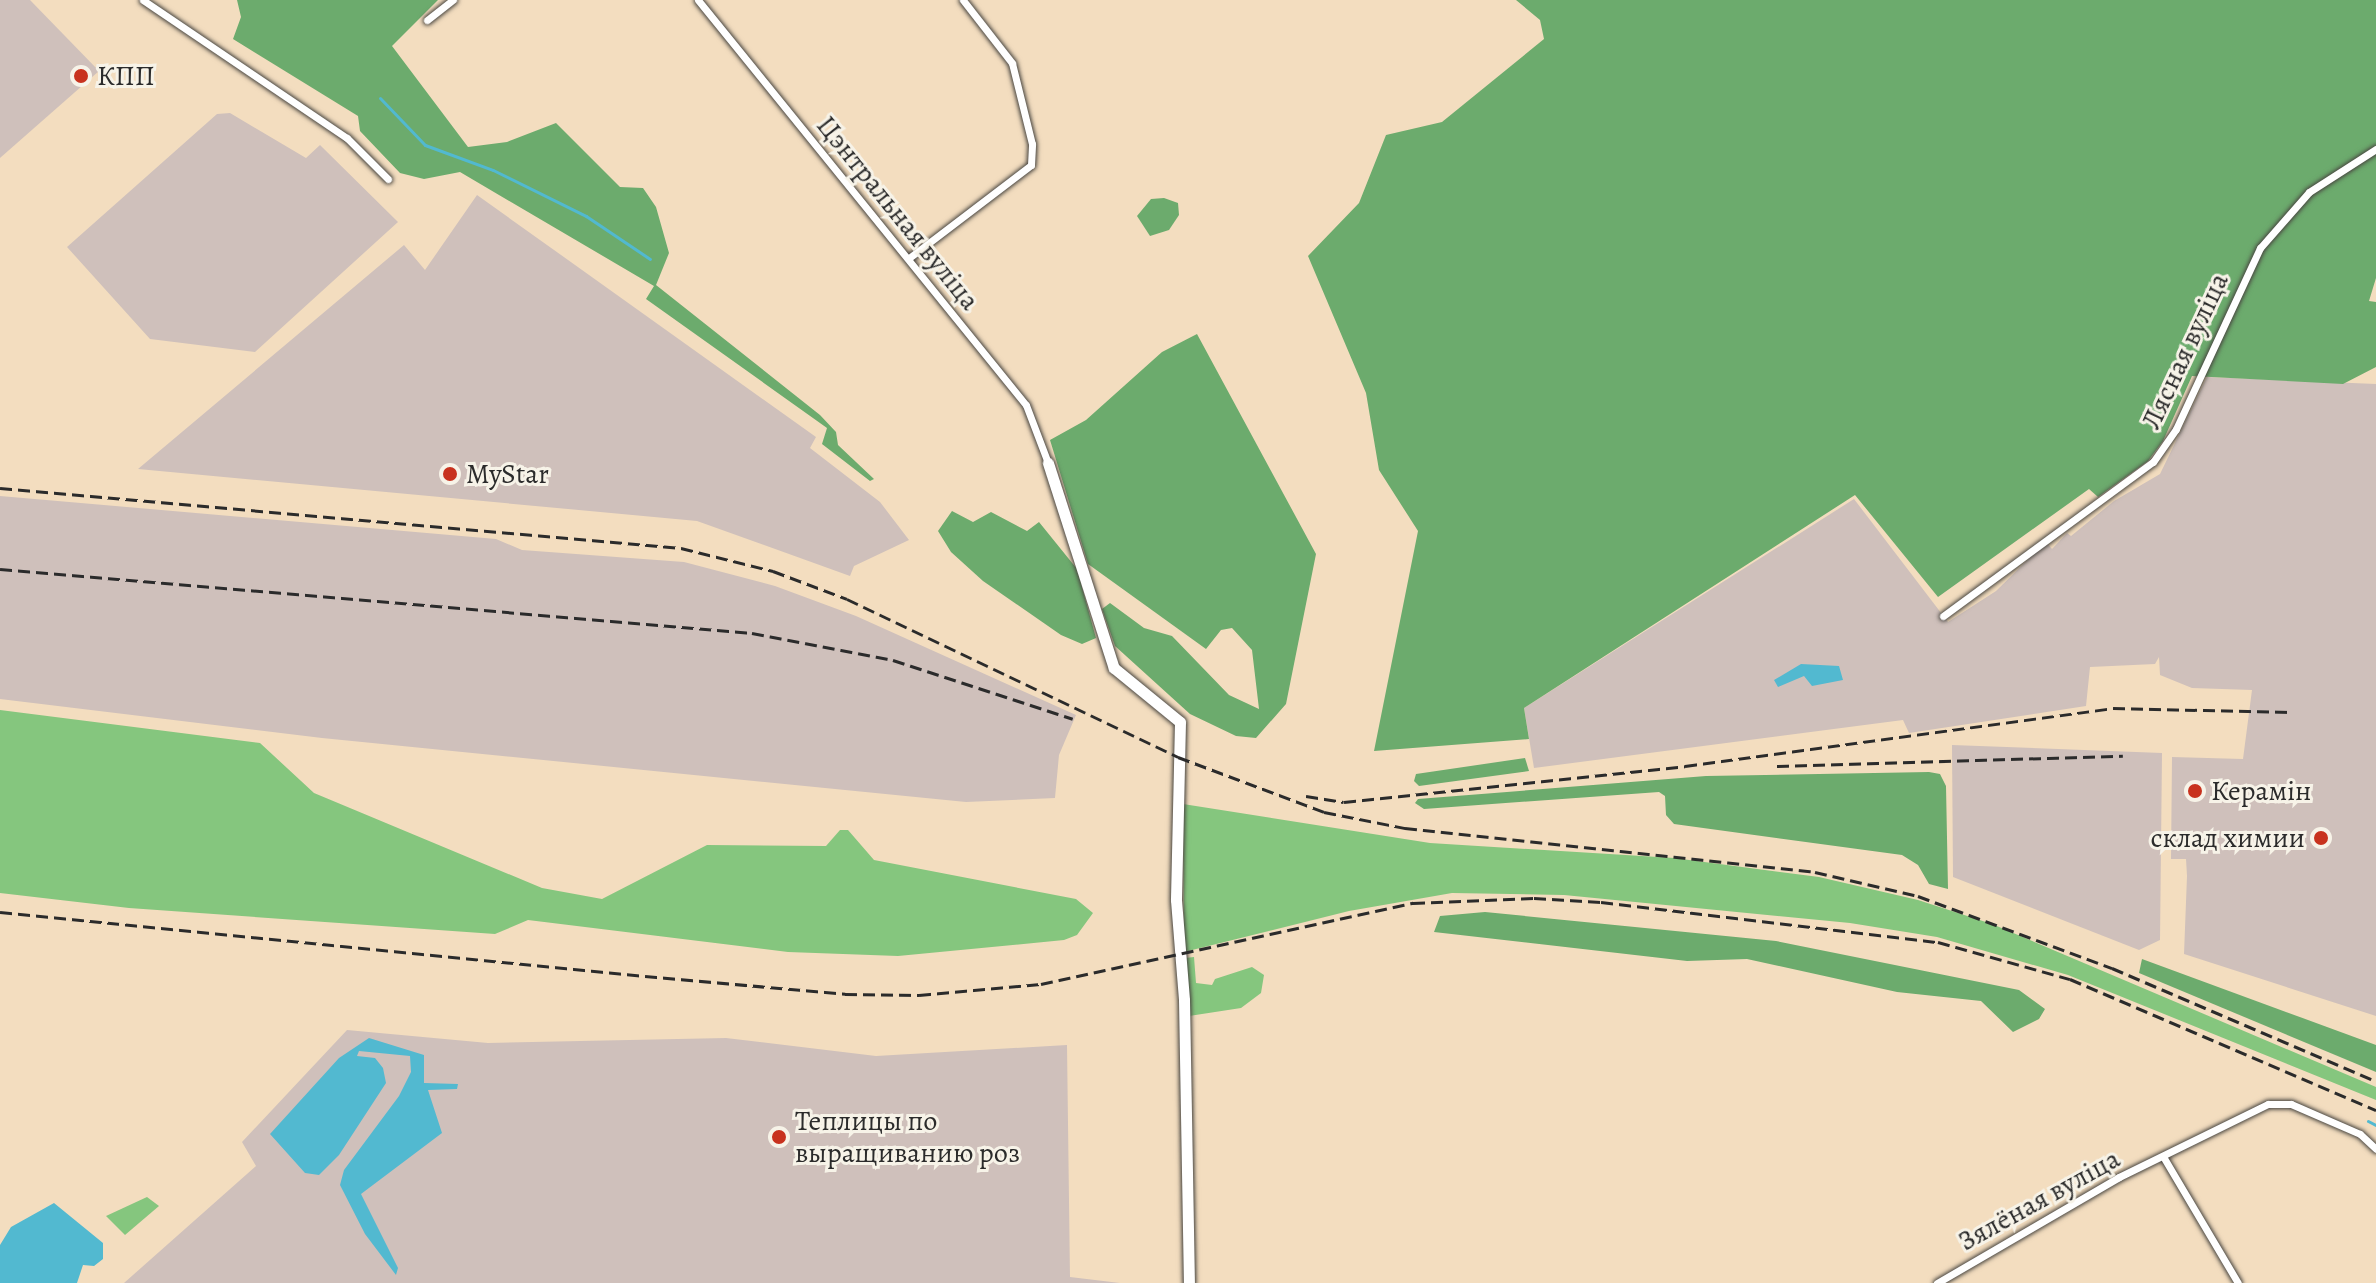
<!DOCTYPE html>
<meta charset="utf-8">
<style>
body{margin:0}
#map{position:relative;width:2376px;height:1283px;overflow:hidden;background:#f3ddbf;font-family:Alegreya,serif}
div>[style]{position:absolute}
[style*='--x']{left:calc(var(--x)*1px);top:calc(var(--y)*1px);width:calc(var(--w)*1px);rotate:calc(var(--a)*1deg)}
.industrial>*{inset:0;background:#cfc0bb}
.green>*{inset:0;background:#85c67e}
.forest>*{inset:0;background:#6cab6d}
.water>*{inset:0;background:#52b9d0}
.stream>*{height:3px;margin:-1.5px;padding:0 1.5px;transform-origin:1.5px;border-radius:1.5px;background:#52b9d0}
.roads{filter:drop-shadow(0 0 2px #494641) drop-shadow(0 0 2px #494641)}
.street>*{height:7px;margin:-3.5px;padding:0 3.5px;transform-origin:3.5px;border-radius:3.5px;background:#fff}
.secondary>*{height:11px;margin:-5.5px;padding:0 5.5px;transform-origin:5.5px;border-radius:5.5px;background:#fff}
.rail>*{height:3px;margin-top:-1.5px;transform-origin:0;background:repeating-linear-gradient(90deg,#2b2b2b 0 12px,transparent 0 18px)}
.dots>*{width:22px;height:22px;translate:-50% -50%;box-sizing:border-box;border:4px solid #f7f3e8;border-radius:50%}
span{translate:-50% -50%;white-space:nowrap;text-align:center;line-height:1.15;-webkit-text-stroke:6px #f7f3e8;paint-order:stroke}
.poi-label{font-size:28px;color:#2b2b2b}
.left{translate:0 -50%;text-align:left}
.right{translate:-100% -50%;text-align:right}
.street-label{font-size:28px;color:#2b2b2b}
</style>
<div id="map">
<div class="industrial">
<div style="clip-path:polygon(0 0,30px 0,99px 71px,0 158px)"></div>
<div style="clip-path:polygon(230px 113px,306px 158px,320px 145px,398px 222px,255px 352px,150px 339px,67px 247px,217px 114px)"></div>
<div style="clip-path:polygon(477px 195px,816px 437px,810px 448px,880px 502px,909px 540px,854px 566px,850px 576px,697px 521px,138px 469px,404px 245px,425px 270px)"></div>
<div style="clip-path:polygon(2207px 377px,2376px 384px,2376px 1016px,2184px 954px,2187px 876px,2186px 859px,2171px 859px,2172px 757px,2243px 759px,2252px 690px,2192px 688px,2160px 675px,2159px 657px,2155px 664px,2090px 667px,2086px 706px,1909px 733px,1903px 720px,1534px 768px,1524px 708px,1854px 499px,1948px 622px,1996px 591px,2046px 542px,2052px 549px,2067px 533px,2071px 536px,2114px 501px,2160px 474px)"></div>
<div style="clip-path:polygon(0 496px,496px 539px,522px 550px,684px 562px,775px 586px,856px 616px,1076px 715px,1059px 755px,1055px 798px,966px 802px,322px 738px,0 699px)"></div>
<div style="clip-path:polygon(1952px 745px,2162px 753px,2160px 940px,2139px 950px,1953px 877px)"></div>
<div style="clip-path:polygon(347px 1030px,488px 1043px,726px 1038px,876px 1056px,1067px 1045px,1070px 1277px,1120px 1283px,124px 1283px,256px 1166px,242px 1142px)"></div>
</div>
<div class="green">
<div style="clip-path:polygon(0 710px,260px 743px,314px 793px,542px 888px,602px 899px,707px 845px,826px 846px,840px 830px,848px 830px,874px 860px,1076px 899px,1093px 913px,1077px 935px,1064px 940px,898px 956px,788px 952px,528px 920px,495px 934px,129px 908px,0 893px)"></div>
<div style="clip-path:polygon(1183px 804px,1430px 843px,1674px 858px,1819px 877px,1918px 900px,1992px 924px,2376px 1087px,2376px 1100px,2068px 975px,1937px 937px,1850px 923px,1564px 895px,1452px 893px,1349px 911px,1184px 952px)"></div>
<div style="clip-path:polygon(1194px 957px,1196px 983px,1212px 985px,1215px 979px,1252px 967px,1264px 975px,1261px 993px,1241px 1008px,1189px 1016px,1185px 958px)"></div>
<div style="clip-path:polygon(147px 1197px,159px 1206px,125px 1235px,106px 1216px)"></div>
</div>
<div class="forest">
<div style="clip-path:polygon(237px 0,438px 0,392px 46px,468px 147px,507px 142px,556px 123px,620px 187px,643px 188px,656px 207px,669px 253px,656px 285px,820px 415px,836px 432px,838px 445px,874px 479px,870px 481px,822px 444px,827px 428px,646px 299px,654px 286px,460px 172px,424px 179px,400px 173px,360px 131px,358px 116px,233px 39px,241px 17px)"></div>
<div style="clip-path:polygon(1516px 0,2376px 0,2376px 278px,2369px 301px,2376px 302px,2376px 367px,2343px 384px,2192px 376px,2163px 441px,2148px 461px,2098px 497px,2089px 489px,1938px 597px,1855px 495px,1524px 708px,1529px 739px,1374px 751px,1418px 531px,1379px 470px,1366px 393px,1308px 256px,1359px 203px,1386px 135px,1442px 122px,1544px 39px,1540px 20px)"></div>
<div style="clip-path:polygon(1164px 198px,1178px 203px,1179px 215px,1169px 230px,1150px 236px,1137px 216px,1151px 199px)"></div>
<div style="clip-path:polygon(1197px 334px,1316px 554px,1286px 704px,1256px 738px,1236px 736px,1190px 714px,1115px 646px,1102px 609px,1110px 603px,1144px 628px,1172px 636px,1229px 695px,1259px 709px,1252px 650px,1232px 628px,1221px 630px,1206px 649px,1088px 564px,1050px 440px,1086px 420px,1162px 352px)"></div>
<div style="clip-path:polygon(952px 511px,973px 522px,991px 512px,1027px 531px,1039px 522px,1077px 569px,1096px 638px,1082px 644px,1061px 635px,983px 581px,951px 552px,938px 531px)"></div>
<div style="clip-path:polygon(1525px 758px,1529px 771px,1419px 786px,1414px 781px,1416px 774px)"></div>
<div style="clip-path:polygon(1929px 772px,1940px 774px,1946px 786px,1948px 889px,1929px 884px,1918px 865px,1902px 855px,1674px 824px,1666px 815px,1665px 796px,1659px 792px,1424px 809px,1415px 803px,1418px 799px,1706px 776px)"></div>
<div style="clip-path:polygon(1485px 912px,1776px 941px,2019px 990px,2045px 1009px,2039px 1019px,2013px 1032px,1981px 1001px,1897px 992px,1747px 959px,1687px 961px,1434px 932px,1440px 916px)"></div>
<div style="clip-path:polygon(2142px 959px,2376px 1045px,2376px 1072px,2139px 973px)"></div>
</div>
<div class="water">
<div style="clip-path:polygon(1801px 664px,1839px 666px,1843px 680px,1812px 686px,1804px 676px,1778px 687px,1774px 680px)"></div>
<div style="clip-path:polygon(369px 1038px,424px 1055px,424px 1083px,458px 1084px,457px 1089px,428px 1090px,442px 1133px,361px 1194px,398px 1268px,396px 1275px,365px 1234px,340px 1185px,344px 1170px,399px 1096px,411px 1072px,410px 1056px,359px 1051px,357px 1056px,375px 1058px,383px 1068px,386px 1083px,339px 1155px,319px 1175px,305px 1173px,270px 1134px,339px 1058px)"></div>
<div style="clip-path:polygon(54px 1203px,103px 1243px,103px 1259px,94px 1266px,83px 1265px,77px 1283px,0 1283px,0 1245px,11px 1227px)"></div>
</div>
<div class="stream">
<div style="--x:380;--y:98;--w:65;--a:46.2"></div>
<div style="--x:425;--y:145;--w:72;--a:20.2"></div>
<div style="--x:493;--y:170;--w:104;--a:26.3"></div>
<div style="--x:586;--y:216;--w:77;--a:33.9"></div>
<div style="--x:2368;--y:1121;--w:9;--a:27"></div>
</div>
<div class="roads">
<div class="street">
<div style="--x:143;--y:0;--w:246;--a:34.1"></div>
<div style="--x:347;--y:138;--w:58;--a:45"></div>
<div style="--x:698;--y:0;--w:521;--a:51"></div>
<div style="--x:1026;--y:405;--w:62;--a:69.2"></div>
<div style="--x:427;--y:20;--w:33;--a:-38"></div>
<div style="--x:909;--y:258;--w:153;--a:-37.3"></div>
<div style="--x:1031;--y:165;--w:21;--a:-87"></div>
<div style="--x:1032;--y:144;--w:83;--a:-103.9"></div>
<div style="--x:1012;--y:63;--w:80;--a:-127.9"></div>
<div style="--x:1943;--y:616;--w:260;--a:-36.3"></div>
<div style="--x:2153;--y:462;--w:40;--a:-55.1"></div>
<div style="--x:2176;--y:429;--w:200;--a:-65.1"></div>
<div style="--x:2260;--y:248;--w:74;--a:-48.8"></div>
<div style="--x:2309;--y:192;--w:80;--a:-32.7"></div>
<div style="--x:2164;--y:1158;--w:145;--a:59.4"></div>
<div style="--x:1937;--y:1283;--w:211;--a:-30.2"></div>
<div style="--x:2119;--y:1177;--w:166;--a:-26.1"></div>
<div style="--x:2268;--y:1104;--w:23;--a:0"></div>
<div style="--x:2291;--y:1104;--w:75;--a:23.5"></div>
<div style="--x:2360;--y:1134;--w:22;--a:43"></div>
</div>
<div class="secondary">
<div style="--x:1048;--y:463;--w:215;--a:72.2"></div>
<div style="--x:1114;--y:668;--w:85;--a:39.3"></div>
<div style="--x:1180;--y:722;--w:178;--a:91.3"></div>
<div style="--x:1176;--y:900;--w:100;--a:85.4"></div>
<div style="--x:1184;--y:1000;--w:283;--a:89"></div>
</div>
</div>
<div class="rail">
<div style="--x:0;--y:488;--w:684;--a:5.04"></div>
<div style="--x:681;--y:548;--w:95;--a:14"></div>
<div style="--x:773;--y:571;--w:79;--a:20.7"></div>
<div style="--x:847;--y:599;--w:367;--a:25.5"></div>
<div style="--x:1178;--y:757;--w:156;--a:20.6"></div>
<div style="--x:1324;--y:812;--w:83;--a:11.2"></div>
<div style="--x:1405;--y:828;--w:412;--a:6.1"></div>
<div style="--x:1815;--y:872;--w:106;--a:13.1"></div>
<div style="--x:1918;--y:896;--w:207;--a:20.4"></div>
<div style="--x:2112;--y:968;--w:287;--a:23.2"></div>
<div style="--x:0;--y:569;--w:755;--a:4.86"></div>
<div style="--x:752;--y:633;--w:144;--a:10.8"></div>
<div style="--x:893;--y:660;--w:189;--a:18.1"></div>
<div style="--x:1777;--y:766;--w:346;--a:-1.7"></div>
<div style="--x:1306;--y:796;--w:38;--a:9"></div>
<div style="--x:1344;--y:802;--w:343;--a:-6"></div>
<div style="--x:1685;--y:766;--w:432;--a:-7.7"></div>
<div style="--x:2113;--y:708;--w:178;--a:1.3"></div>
<div style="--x:0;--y:912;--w:648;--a:5.67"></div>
<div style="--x:645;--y:976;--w:201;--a:5.1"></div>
<div style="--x:845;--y:994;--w:74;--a:0.8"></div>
<div style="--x:919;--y:995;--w:122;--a:-5.2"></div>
<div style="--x:1041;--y:984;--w:381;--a:-12.3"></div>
<div style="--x:1413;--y:903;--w:121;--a:-2.4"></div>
<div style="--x:1534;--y:898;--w:67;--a:3.4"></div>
<div style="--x:1601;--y:902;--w:339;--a:6.8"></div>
<div style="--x:1938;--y:942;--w:137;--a:15.7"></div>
<div style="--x:2070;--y:979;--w:333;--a:23.2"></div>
</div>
<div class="dots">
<div style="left:81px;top:76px;background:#c8321e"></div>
<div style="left:450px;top:474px;background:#c8321e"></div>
<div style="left:2195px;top:791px;background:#c8321e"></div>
<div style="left:2321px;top:838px;background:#c8321e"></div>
<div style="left:779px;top:1137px;background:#c8321e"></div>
</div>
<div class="poi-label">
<span class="left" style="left:97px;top:76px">КПП</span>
<span class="left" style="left:466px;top:474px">MyStar</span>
<span class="left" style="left:2211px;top:791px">Керамін</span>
<span class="right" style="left:2305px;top:838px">склад химии</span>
<span class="left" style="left:795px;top:1137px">Теплицы по<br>выращиванию роз</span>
</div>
<div class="street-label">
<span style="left:898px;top:213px;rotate:51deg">Цэнтральная вуліца</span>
<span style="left:2185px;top:351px;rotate:-65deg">Лясная вуліца</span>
<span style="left:2039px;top:1200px;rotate:-29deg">Зялёная вуліца</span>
</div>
</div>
